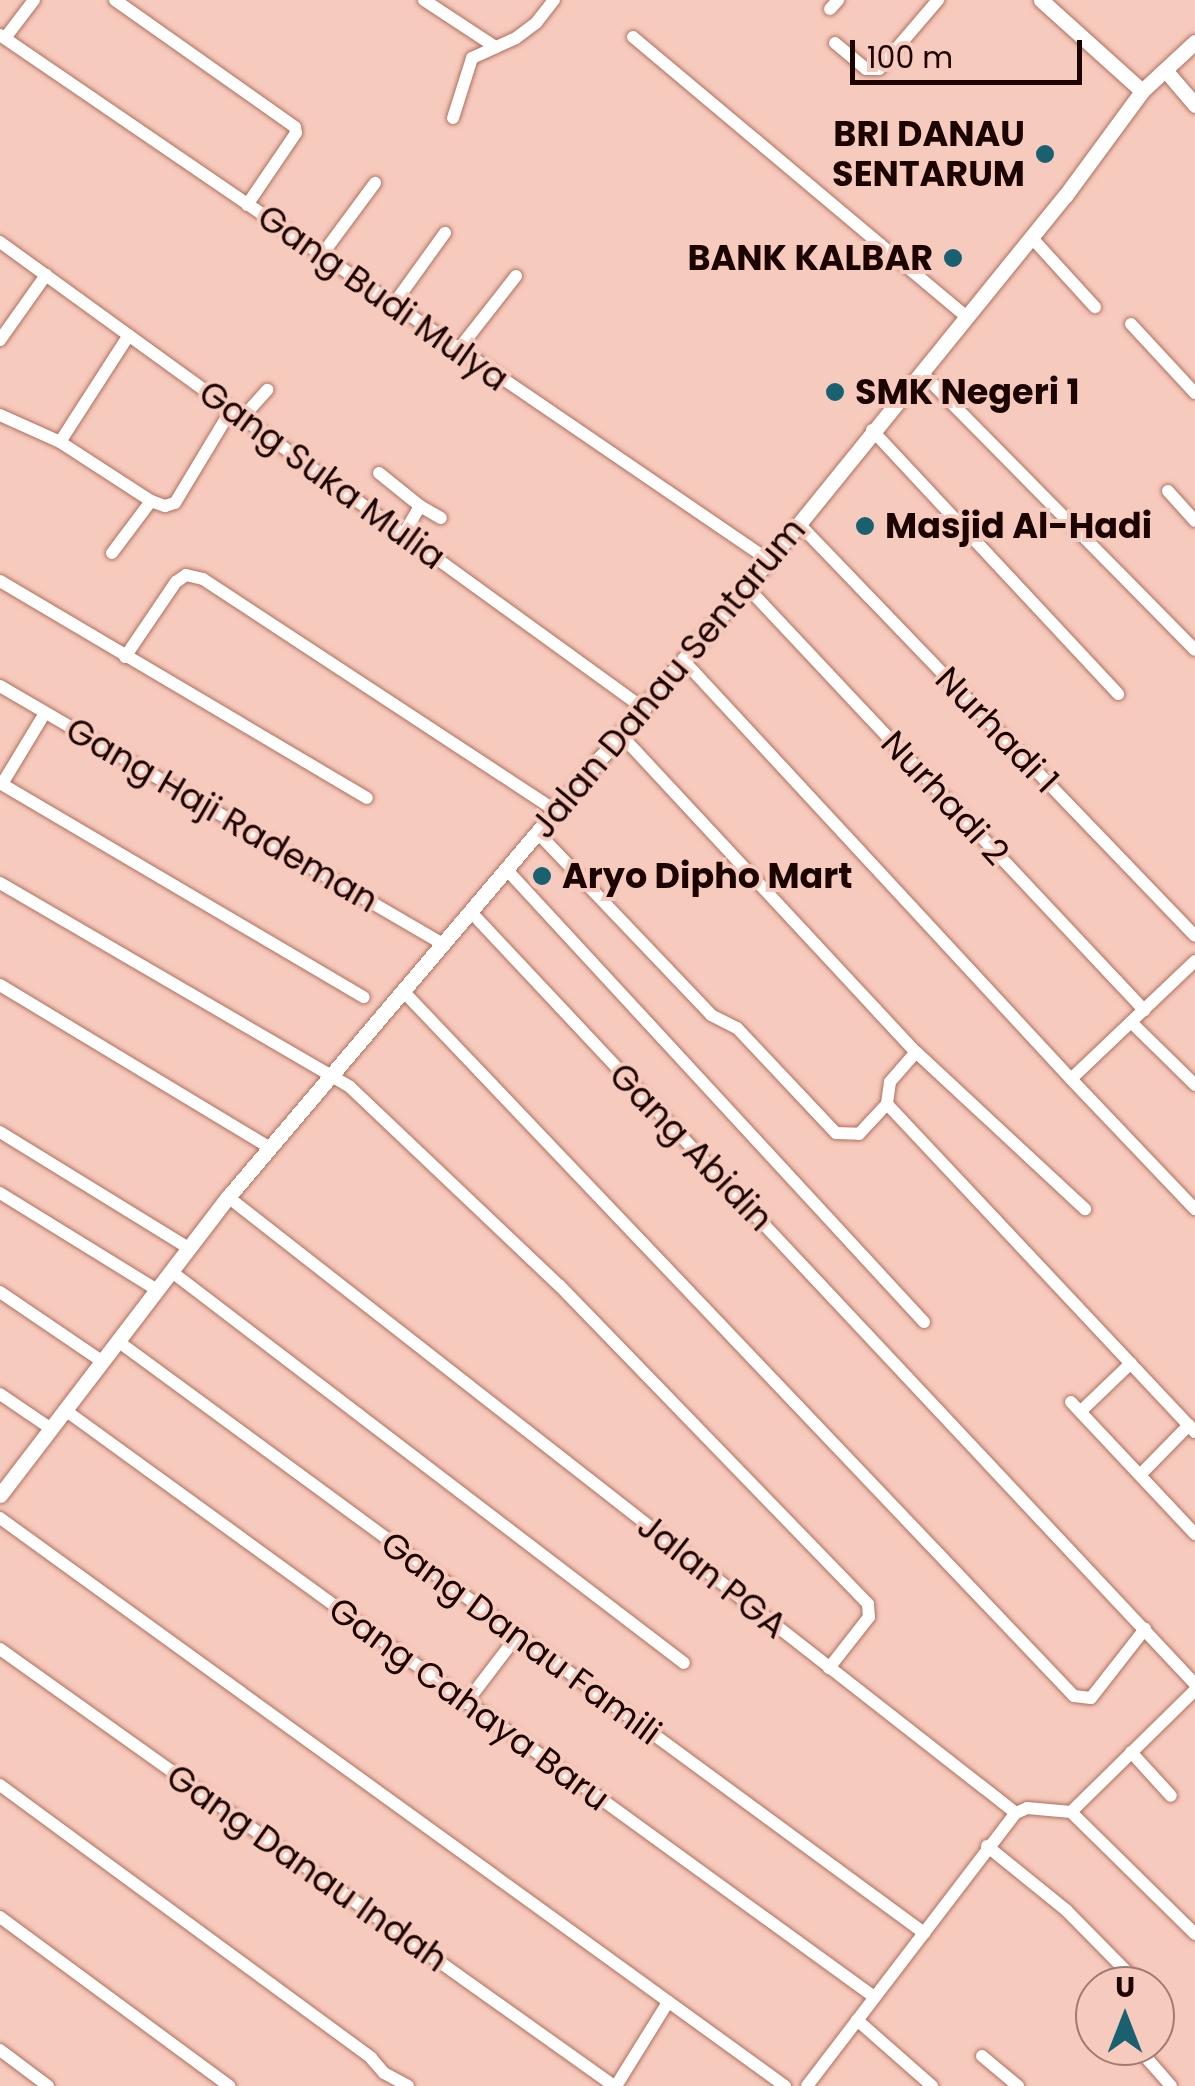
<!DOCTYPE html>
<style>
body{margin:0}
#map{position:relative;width:1195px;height:2086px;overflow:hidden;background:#f6cabd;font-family:Poppins,sans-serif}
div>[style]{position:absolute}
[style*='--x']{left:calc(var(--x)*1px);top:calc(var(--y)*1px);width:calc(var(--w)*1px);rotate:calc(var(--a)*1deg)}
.roads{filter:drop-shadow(0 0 2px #b16f5c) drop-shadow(0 0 2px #b16f5c)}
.minor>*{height:12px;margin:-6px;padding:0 6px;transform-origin:6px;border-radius:6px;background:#fff}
.tertiary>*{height:15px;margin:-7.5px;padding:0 7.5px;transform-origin:7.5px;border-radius:7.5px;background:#fff}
.dots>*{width:28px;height:28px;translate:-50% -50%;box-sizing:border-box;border:5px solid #f6cabd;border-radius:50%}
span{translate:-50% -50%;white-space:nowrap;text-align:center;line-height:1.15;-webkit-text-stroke:8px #f6cabd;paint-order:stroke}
.poi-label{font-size:35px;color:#1c0501;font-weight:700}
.right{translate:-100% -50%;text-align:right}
.left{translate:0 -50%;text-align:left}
.street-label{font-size:35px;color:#1c0501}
.north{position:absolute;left:1075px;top:1966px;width:100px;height:100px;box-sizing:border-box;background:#f6cabd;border:2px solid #9f7b72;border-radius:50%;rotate:0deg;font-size:28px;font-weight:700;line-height:40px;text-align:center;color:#1c0501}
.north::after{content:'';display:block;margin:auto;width:35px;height:45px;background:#196171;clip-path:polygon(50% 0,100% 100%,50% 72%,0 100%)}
.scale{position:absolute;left:850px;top:40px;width:232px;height:45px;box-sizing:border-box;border:5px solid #1c0501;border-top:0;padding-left:12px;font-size:30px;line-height:35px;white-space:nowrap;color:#1c0501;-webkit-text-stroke:8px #f6cabd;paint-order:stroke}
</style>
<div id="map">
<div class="roads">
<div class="minor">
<div style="--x:115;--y:0;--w:220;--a:35.2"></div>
<div style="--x:295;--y:127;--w:6;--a:81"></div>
<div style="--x:296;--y:133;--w:87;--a:124.2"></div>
<div style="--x:424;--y:0;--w:84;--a:33.3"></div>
<div style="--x:830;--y:9;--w:12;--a:-48"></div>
<div style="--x:0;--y:35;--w:929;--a:34.34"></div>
<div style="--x:633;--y:37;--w:434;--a:40"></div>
<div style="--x:5;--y:38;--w:48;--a:-52.7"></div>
<div style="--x:835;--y:43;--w:40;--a:40"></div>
<div style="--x:866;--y:69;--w:13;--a:0"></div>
<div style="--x:879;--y:69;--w:91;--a:-49.5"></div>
<div style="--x:453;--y:118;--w:63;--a:-72.4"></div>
<div style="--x:472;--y:58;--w:48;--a:-24.4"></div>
<div style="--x:516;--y:38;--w:25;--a:-37"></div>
<div style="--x:536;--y:23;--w:29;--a:-52"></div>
<div style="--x:1031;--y:237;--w:95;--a:47.6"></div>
<div style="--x:0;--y:242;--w:794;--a:35.93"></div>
<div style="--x:321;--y:256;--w:91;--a:-53.5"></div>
<div style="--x:393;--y:305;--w:89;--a:-54.2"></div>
<div style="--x:1131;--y:324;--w:94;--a:47.2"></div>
<div style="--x:0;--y:340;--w:80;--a:-54.7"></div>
<div style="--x:458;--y:350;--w:94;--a:-51.9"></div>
<div style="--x:921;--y:372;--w:390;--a:45.4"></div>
<div style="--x:0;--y:415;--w:66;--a:24.2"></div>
<div style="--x:242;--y:418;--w:38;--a:-48"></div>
<div style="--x:872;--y:430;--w:361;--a:47"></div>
<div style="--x:379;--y:473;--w:53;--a:38.8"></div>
<div style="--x:420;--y:506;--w:32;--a:120"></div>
<div style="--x:1168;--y:491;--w:40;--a:48"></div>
<div style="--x:151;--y:501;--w:15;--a:20"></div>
<div style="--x:165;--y:506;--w:10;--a:-17"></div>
<div style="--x:175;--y:503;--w:109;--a:-58.9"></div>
<div style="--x:420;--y:506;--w:24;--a:30"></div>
<div style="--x:799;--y:524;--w:571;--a:46.13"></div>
<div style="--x:112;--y:553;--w:65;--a:-53.1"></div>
<div style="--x:151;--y:501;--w:108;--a:-147"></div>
<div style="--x:60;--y:442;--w:127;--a:-57.2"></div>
<div style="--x:0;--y:581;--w:426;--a:30.6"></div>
<div style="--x:746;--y:586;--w:582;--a:46.81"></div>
<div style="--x:125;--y:657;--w:91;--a:-55.8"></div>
<div style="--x:176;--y:582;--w:12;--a:-35"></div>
<div style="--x:186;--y:575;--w:17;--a:13"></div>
<div style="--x:203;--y:579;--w:421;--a:33.3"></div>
<div style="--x:684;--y:661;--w:570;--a:47.21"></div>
<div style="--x:0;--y:686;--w:513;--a:30.22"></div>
<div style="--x:620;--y:734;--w:434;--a:47.1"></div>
<div style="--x:916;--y:1052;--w:40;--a:131"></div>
<div style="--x:890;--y:1082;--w:22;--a:98"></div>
<div style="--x:887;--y:1104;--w:450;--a:46.8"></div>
<div style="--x:0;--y:783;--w:422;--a:30.5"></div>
<div style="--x:2;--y:784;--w:83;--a:-58.8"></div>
<div style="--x:537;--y:832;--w:253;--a:46.4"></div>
<div style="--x:711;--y:1015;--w:29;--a:27"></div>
<div style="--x:737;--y:1028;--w:144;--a:46.7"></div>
<div style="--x:836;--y:1133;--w:23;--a:2"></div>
<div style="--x:859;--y:1134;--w:41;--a:-47"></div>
<div style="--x:507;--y:870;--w:615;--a:47.31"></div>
<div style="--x:0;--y:883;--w:405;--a:30.2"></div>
<div style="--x:350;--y:1087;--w:288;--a:43.5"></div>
<div style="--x:559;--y:1285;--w:444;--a:45.9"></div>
<div style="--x:868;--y:1604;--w:13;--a:86"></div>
<div style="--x:869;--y:1617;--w:65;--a:128.1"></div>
<div style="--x:471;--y:912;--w:1058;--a:46.84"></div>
<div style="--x:1195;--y:961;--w:171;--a:136.4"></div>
<div style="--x:1071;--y:1079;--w:180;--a:46.4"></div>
<div style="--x:0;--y:985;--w:315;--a:31.1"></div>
<div style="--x:403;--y:991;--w:973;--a:46.42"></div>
<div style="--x:1074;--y:1696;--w:17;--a:7"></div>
<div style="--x:1091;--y:1698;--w:88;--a:-52"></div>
<div style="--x:1131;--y:1022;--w:90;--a:44.5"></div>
<div style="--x:916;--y:1052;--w:231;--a:42.9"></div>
<div style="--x:0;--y:1132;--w:223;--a:31.6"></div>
<div style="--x:0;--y:1193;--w:185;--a:31.7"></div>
<div style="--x:228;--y:1197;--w:1000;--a:38.02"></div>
<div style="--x:1016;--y:1813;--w:12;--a:-24"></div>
<div style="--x:1027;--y:1808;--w:44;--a:5.2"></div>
<div style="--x:1071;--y:1812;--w:174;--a:44.5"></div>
<div style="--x:172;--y:1272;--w:644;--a:37.37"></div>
<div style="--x:0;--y:1292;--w:125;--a:34.2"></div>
<div style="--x:119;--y:1342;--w:999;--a:36.28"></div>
<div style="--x:0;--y:1394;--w:60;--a:34.2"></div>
<div style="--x:1071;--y:1402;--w:181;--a:46.8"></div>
<div style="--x:65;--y:1410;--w:1000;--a:35.96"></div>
<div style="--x:1081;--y:1411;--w:69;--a:-43.8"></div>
<div style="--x:1140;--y:1475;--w:70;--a:-45.6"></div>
<div style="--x:0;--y:1518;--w:969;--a:35.89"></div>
<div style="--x:0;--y:1649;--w:754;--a:35.44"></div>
<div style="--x:466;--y:1703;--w:84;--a:-52.7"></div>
<div style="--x:1131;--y:1752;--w:59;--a:47.7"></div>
<div style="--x:0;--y:1785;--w:461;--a:36.3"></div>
<div style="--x:371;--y:2058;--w:20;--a:49"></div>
<div style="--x:384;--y:2073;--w:27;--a:28"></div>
<div style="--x:1071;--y:1812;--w:174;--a:-44.5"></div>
<div style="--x:987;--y:1846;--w:102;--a:39"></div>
<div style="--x:1066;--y:1910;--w:107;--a:45.4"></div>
<div style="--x:0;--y:1917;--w:285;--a:36.4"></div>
<div style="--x:857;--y:2020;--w:100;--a:41.3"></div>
<div style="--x:0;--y:2050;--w:60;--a:36.9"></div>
<div style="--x:1144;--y:2055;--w:41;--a:48.9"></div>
<div style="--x:982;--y:2056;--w:47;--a:39.8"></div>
<div style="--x:616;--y:2086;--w:99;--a:-58.2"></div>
<div style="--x:807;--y:2086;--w:344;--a:-52.6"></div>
</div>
<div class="tertiary">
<div style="--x:1041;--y:0;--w:136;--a:42"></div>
<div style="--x:1166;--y:71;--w:45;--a:49.5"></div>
<div style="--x:0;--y:1495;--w:375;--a:-52.6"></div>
<div style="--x:228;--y:1197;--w:883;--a:-49.69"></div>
<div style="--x:799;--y:524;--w:422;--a:-51"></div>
<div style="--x:1065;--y:196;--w:130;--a:-53.7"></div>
<div style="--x:1142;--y:91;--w:72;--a:-42.8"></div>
</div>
</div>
<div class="dots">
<div style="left:1045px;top:154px;background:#196171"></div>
<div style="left:953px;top:258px;background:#196171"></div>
<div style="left:835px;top:392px;background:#196171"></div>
<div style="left:865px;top:526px;background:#196171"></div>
<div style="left:542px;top:876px;background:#196171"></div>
</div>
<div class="poi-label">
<span class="right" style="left:1025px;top:154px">BRI DANAU<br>SENTARUM</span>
<span class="right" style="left:933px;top:258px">BANK KALBAR</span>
<span class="left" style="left:855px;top:392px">SMK Negeri 1</span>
<span class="left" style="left:885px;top:526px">Masjid Al-Hadi</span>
<span class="left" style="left:562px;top:876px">Aryo Dipho Mart</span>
</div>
<div class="street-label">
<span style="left:383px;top:298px;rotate:35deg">Gang Budi Mulya</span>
<span style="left:322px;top:475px;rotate:36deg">Gang Suka Mulia</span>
<span style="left:668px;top:678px;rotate:-50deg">Jalan Danau Sentarum</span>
<span style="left:997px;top:730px;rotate:46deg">Nurhadi 1</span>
<span style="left:945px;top:798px;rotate:47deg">Nurhadi 2</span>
<span style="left:222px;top:815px;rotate:30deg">Gang Haji Rademan</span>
<span style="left:691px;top:1147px;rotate:46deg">Gang Abidin</span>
<span style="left:712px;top:1576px;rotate:38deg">Jalan PGA</span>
<span style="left:521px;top:1638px;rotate:36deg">Gang Danau Famili</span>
<span style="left:469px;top:1704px;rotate:36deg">Gang Cahaya Baru</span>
<span style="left:307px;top:1868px;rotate:35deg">Gang Danau Indah</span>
</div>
<div class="north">U</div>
<div class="scale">100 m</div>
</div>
